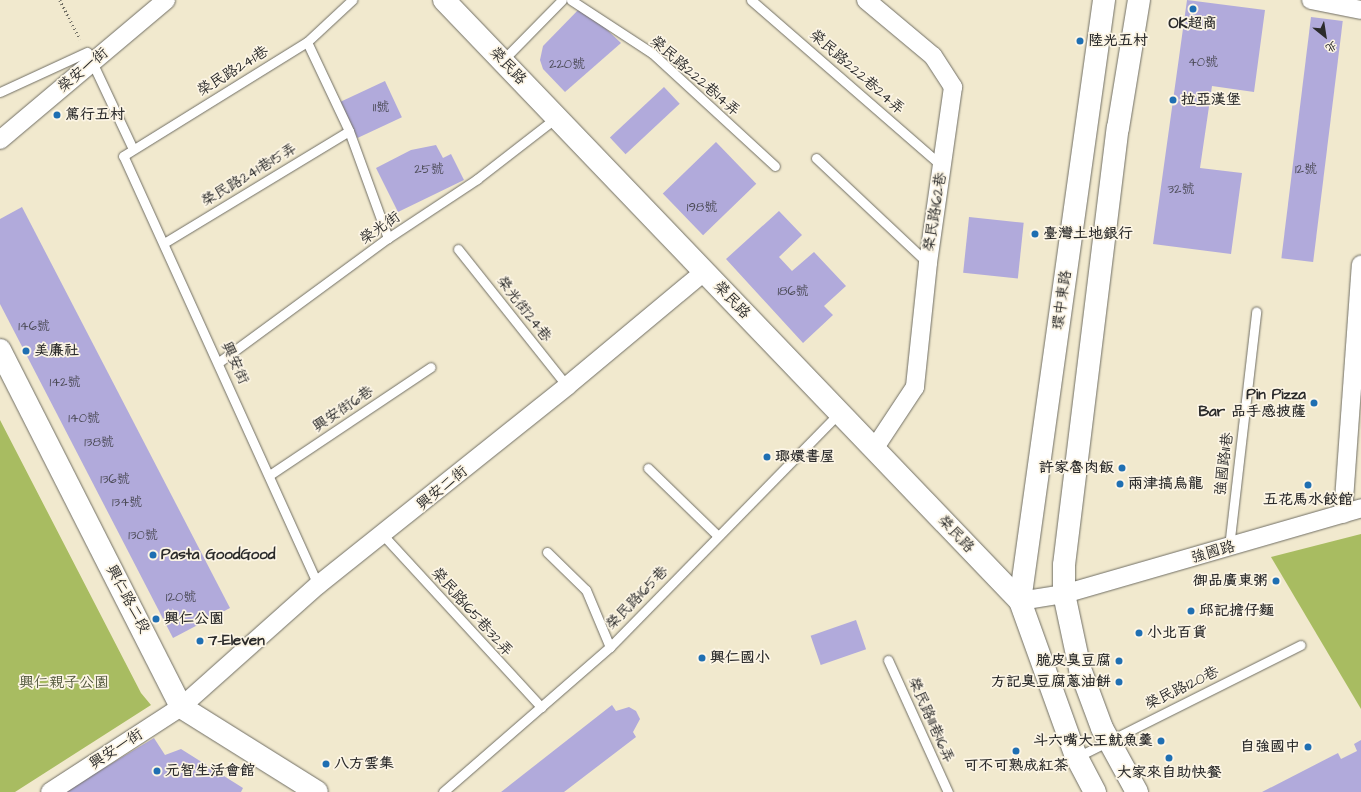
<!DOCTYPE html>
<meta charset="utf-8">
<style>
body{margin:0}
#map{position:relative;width:1361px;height:792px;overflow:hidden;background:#f1e9ce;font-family:"Architects Daughter","LXGW WenKai TC",sans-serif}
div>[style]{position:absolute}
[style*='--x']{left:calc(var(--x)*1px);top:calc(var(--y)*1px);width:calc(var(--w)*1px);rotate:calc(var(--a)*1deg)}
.green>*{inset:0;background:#a8bc61}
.building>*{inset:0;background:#b1aadb;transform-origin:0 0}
.path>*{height:2.5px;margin-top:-1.25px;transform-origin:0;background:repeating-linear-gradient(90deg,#706e64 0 1px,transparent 0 4px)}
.roads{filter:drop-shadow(0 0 1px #706e64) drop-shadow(0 0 1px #706e64)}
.lane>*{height:9px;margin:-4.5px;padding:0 4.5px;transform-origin:4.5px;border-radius:4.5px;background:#fff}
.street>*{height:18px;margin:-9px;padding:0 9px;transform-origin:9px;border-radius:9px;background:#fff}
.secondary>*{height:22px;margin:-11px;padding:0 11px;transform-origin:11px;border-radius:11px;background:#fff}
.dots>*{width:11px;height:11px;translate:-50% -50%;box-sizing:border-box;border:2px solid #fcf5e5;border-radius:50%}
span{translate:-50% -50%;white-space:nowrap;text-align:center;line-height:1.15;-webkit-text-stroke:3.5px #fcf5e5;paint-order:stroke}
.number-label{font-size:13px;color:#4c4b57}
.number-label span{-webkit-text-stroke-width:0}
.poi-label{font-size:15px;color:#2b2b2b;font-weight:700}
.left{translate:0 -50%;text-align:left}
.right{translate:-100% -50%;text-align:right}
.street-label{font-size:15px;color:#2b2b2b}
.park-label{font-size:15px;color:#50563b}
.north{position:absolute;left:1305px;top:16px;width:40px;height:40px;-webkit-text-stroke:3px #fcf5e5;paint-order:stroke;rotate:150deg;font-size:11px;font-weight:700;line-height:16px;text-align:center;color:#2b2b2b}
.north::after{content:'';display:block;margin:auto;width:14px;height:18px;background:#2b2b2b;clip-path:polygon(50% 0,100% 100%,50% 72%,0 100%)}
</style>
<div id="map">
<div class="green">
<div style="clip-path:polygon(0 420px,141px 693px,151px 705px,15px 792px,0 792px)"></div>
<div style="clip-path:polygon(1361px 534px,1361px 709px,1271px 557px)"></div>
</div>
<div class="building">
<div style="clip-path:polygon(1187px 0,1265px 10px,1254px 92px,1212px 86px,1200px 168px,1242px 173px,1231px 254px,1153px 244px)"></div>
<div style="clip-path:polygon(582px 6px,621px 43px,565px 92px,543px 69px,540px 60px,543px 46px)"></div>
<div style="left:1311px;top:17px;width:32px;height:243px;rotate:7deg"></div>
<div style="left:385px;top:81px;width:40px;height:49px;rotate:65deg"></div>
<div style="left:664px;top:87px;width:23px;height:74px;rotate:47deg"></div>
<div style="left:716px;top:142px;width:58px;height:74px;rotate:46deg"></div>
<div style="clip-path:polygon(436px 145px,443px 158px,451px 154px,464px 180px,398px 212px,376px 168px,411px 150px)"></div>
<div style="clip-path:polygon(22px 207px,230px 608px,173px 638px,0 304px,0 219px)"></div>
<div style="clip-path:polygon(779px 211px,802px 235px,779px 257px,792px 271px,814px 252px,846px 286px,824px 306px,833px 315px,803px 343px,726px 259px)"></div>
<div style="left:969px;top:217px;width:55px;height:56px;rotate:6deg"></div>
<div style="left:856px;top:620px;width:31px;height:48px;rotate:71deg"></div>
<div style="clip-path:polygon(612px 705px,616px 711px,629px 707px,636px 711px,640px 719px,633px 732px,636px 737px,564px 792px,501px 792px)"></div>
<div style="clip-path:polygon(154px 738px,165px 755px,181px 749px,243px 788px,241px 792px,64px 792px)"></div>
<div style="clip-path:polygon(1361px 740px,1361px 792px,1262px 792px,1338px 753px,1341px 759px,1357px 751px,1354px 744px)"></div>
</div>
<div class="path">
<div style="--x:60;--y:0;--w:44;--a:62.9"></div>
</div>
<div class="roads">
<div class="lane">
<div style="--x:571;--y:0;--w:97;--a:33.2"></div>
<div style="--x:652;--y:53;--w:167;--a:42.6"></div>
<div style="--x:751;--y:0;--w:253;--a:41"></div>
<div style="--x:307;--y:42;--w:98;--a:64.7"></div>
<div style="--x:349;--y:131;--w:114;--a:70"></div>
<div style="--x:503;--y:60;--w:84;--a:-45.5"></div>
<div style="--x:92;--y:62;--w:96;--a:64.8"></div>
<div style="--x:0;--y:92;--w:96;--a:-24.7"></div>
<div style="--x:816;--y:158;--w:154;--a:43.2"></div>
<div style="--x:164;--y:243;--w:216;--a:-31.2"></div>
<div style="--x:458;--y:249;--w:175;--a:51.5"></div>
<div style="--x:219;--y:362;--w:210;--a:-36.3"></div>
<div style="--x:388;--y:238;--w:107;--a:-33.5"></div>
<div style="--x:477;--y:179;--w:101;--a:-37.8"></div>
<div style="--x:648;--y:468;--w:96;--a:44.2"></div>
<div style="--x:271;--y:474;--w:192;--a:-33.8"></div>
<div style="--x:383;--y:535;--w:234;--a:47.4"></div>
<div style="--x:1229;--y:547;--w:237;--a:-83.4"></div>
<div style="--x:547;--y:552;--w:54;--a:44.3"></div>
<div style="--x:586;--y:590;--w:62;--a:67.2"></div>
<div style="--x:318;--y:585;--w:471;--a:-114.4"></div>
<div style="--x:123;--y:156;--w:216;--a:-31.8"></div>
<div style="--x:307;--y:42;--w:62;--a:-43"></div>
<div style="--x:888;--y:660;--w:145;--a:65.6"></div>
<div style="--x:1077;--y:757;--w:250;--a:-26.6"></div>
<div style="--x:443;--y:792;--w:221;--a:-41"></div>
<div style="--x:610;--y:647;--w:329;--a:-45.6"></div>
</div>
<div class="street">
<div style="--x:866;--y:0;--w:87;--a:39.9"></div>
<div style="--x:933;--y:56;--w:37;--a:57"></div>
<div style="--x:953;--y:87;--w:178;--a:98.1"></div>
<div style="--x:928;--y:263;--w:125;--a:96"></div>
<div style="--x:915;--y:387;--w:74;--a:123.5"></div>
<div style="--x:1311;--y:0;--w:51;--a:11.3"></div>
<div style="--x:0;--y:140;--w:217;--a:-40.1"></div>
<div style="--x:1343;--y:514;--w:250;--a:-85.9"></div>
<div style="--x:1020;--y:601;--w:45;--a:-9"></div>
<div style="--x:1064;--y:594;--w:309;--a:-16.1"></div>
<div style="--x:50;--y:792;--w:156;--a:-33"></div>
<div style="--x:181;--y:707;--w:183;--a:-41.7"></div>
<div style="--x:318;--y:585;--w:319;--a:-38.6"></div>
<div style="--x:567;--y:386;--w:178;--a:-39.8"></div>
</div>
<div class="secondary">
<div style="--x:444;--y:0;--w:832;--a:46.22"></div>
<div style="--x:1020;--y:601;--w:163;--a:70.2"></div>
<div style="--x:1075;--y:754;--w:43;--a:62.2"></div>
<div style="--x:0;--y:350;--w:400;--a:63.1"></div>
<div style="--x:181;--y:707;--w:160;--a:32"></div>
<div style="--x:1020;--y:601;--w:607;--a:-82.04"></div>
<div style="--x:1137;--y:792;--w:73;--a:-118.7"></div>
<div style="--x:1102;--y:728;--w:63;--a:-110.4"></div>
<div style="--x:1080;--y:669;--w:77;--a:-102"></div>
<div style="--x:1064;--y:594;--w:29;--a:-90"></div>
<div style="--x:1064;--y:565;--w:440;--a:-83"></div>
<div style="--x:1118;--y:128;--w:130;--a:-80.7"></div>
</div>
</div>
<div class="dots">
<div style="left:1193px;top:9px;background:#1f6fb2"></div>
<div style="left:1080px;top:41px;background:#1f6fb2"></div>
<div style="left:1173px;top:100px;background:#1f6fb2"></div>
<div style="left:57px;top:115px;background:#1f6fb2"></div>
<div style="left:1035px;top:234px;background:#1f6fb2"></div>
<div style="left:26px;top:351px;background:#1f6fb2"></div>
<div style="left:1314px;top:403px;background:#1f6fb2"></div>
<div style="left:767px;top:457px;background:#1f6fb2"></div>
<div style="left:1122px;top:468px;background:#1f6fb2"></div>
<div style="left:1120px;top:484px;background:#1f6fb2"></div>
<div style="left:1308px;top:485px;background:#1f6fb2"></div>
<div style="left:153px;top:555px;background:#1f6fb2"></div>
<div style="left:1276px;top:581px;background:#1f6fb2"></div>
<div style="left:1191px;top:611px;background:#1f6fb2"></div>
<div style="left:156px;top:619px;background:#1f6fb2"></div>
<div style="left:1139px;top:633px;background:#1f6fb2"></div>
<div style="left:200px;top:641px;background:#1f6fb2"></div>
<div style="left:702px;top:658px;background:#1f6fb2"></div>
<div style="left:1119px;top:661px;background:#1f6fb2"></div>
<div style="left:1119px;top:682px;background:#1f6fb2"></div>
<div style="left:1161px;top:741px;background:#1f6fb2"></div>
<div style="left:1308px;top:747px;background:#1f6fb2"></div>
<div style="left:1016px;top:751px;background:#1f6fb2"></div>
<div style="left:1169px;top:758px;background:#1f6fb2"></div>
<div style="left:326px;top:764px;background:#1f6fb2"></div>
<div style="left:157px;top:771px;background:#1f6fb2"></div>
</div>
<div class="number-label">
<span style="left:1203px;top:62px">40號</span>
<span style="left:567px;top:64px">220號</span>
<span style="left:381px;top:107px">11號</span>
<span style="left:429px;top:169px">25號</span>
<span style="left:1306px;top:169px">12號</span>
<span style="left:1181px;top:189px">32號</span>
<span style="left:702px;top:207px">198號</span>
<span style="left:793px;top:291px">186號</span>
<span style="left:34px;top:326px">146號</span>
<span style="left:65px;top:382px">142號</span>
<span style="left:84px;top:418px">140號</span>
<span style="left:99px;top:442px">138號</span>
<span style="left:115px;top:479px">136號</span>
<span style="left:127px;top:502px">134號</span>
<span style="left:143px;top:535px">130號</span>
<span style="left:181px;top:597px">120號</span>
</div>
<div class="poi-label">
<span style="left:1193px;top:24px">OK超商</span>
<span class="left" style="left:1088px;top:41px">陸光五村</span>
<span class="left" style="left:1181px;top:100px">拉亞漢堡</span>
<span class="left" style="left:65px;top:115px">篤行五村</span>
<span class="left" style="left:1043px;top:234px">臺灣土地銀行</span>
<span class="left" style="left:34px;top:351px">美廉社</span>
<span class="right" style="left:1306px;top:403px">Pin Pizza<br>Bar 品手感披薩</span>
<span class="left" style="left:775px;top:457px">瑯嬛書屋</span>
<span class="right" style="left:1114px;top:468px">許家魯肉飯</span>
<span class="left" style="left:1128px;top:484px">兩津搞烏龍</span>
<span style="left:1308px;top:500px">五花馬水餃館</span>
<span class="left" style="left:161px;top:555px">Pasta GoodGood</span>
<span class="right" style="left:1268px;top:581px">御品廣東粥</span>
<span class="left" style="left:1199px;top:611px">邱記擔仔麵</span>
<span class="left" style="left:164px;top:619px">興仁公園</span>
<span class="left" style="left:1147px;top:633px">小北百貨</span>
<span class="left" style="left:208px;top:641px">7-Eleven</span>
<span class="left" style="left:710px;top:658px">興仁國小</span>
<span class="right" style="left:1111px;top:661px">脆皮臭豆腐</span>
<span class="right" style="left:1111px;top:682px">方記臭豆腐蔥油餅</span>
<span class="right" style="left:1153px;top:741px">斗六嘴大王魷魚羹</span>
<span class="right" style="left:1300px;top:747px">自強國中</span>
<span class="left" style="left:334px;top:764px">八方雲集</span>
<span style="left:1016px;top:766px">可不可熟成紅茶</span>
<span class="left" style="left:165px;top:771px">元智生活會館</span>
<span style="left:1169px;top:773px">大家來自助快餐</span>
</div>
<div class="street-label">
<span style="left:508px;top:66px;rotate:46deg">榮民路</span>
<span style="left:83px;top:70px;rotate:-40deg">榮安一街</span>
<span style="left:233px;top:71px;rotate:-32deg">榮民路241巷</span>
<span style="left:857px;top:72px;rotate:41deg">榮民路222巷24弄</span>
<span style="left:695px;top:76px;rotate:41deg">榮民路222巷14弄</span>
<span style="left:249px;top:175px;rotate:-31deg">榮民路241巷15弄</span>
<span style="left:935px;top:212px;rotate:-81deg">榮民路162巷</span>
<span style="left:380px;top:228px;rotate:-35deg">榮光街</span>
<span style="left:732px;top:300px;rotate:46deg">榮民路</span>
<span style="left:1062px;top:300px;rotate:-82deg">環中東路</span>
<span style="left:524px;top:309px;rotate:52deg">榮光街24巷</span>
<span style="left:235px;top:363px;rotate:65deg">興安街</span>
<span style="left:343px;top:409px;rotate:-34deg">興安街6巷</span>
<span style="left:1224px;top:464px;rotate:-83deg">強國路11巷</span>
<span style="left:442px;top:488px;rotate:-39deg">興安二街</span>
<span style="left:956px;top:534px;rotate:46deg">榮民路</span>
<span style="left:1213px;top:552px;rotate:-16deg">強國路</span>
<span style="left:637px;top:598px;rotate:-46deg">榮民路165巷</span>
<span style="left:128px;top:599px;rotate:62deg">興仁路二段</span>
<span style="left:472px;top:612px;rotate:48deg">榮民路165巷32弄</span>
<span style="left:1182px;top:688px;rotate:-26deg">榮民路120巷</span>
<span style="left:931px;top:720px;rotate:66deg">榮民路111巷16弄</span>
<span style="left:116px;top:749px;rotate:-33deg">興安一街</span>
</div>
<div class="park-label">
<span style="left:64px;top:683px">興仁親子公園</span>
</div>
<div class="north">北</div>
</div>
